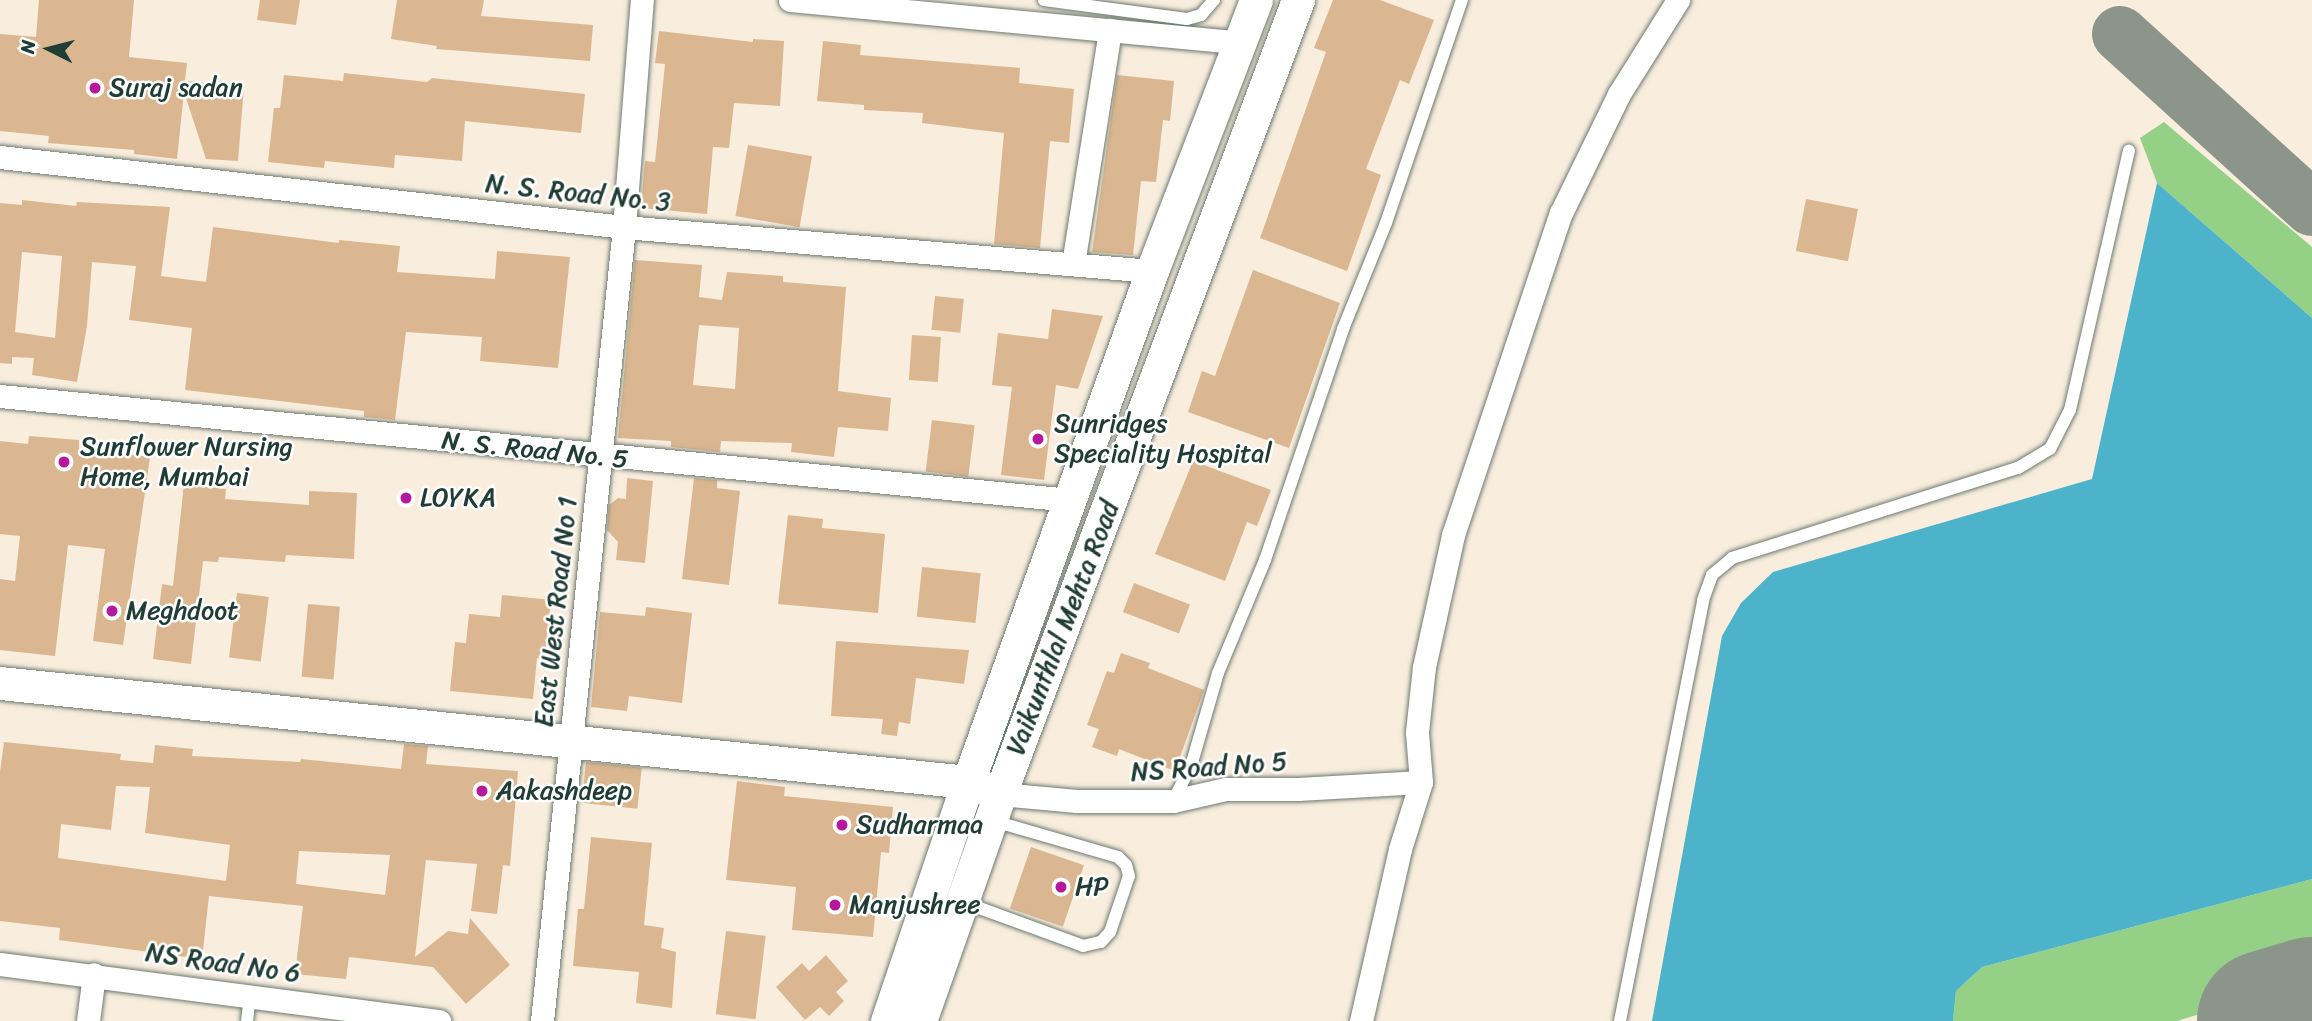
<!DOCTYPE html>
<style>
body{margin:0}
#map{position:relative;width:2312px;height:1021px;overflow:hidden;background:#f9edde;font-family:Sriracha,sans-serif}
div>[style]{position:absolute}
[style*='--x']{left:calc(var(--x)*1px);top:calc(var(--y)*1px);width:calc(var(--w)*1px);rotate:calc(var(--a)*1deg)}
.green>*{inset:0;background:#94d187}
.water>*{inset:0;background:#4cb3ca}
.taxiway>*{height:56px;margin:-28px;padding:0 28px;transform-origin:28px;border-radius:28px;background:#8c9589}
.runway>*{height:142px;margin:-71px;padding:0 71px;transform-origin:71px;border-radius:71px;background:#8c9589}
.building>*{inset:0;background:#dab790;transform-origin:0 0}
.roads{filter:drop-shadow(0 0 2px #6b7b70) drop-shadow(0 0 2px #6b7b70)}
.lane>*{height:12px;margin:-6px;padding:0 6px;transform-origin:6px;border-radius:6px;background:#fff}
.street>*{height:23px;margin:-11.5px;padding:0 11.5px;transform-origin:11.5px;border-radius:11.5px;background:#fff}
.secondary>*{height:33px;margin:-16.5px;padding:0 16.5px;transform-origin:16.5px;border-radius:16.5px;background:#fff}
.dots>*{width:19px;height:19px;translate:-50% -50%;box-sizing:border-box;border:4px solid #fff;border-radius:50%}
span{translate:-50% -50%;white-space:nowrap;text-align:center;line-height:1.15;-webkit-text-stroke:5px #fff;paint-order:stroke}
.poi-label{font-size:26px;color:#1f3d34}
.left{translate:0 -50%;text-align:left}
.street-label{font-size:26px;color:#1f3d34}
.north{position:absolute;left:14px;top:14px;width:70px;height:70px;-webkit-text-stroke:5px #fff;paint-order:stroke;rotate:276deg;font-size:19px;font-weight:700;line-height:28px;text-align:center;color:#1f3d34}
.north::after{content:'';display:block;margin:auto;width:24px;height:32px;background:#1f3d34;clip-path:polygon(50% 0,100% 100%,50% 72%,0 100%)}
</style>
<div id="map">
<div class="green">
<div style="clip-path:polygon(2164px 122px,2312px 247px,2312px 318px,2157px 183px,2140px 138px)"></div>
<div style="clip-path:polygon(2312px 879px,2312px 980px,2177px 1021px,1953px 1021px,1956px 991px,1982px 967px)"></div>
</div>
<div class="water">
<div style="clip-path:polygon(2157px 183px,2312px 318px,2312px 879px,1982px 967px,1956px 991px,1953px 1021px,1652px 1021px,1722px 636px,1741px 603px,1773px 572px,2092px 479px)"></div>
</div>
<div class="taxiway">
<div style="--x:2120;--y:34;--w:259;--a:42.2"></div>
</div>
<div class="runway">
<div style="--x:2268;--y:1021;--w:46;--a:-16.5"></div>
</div>
<div class="building">
<div style="clip-path:polygon(39px 0,134px 0,129px 57px,187px 63px,185px 81px,244px 86px,238px 161px,206px 159px,184px 92px,177px 159px,134px 154px,134px 150px,48px 143px,49px 136px,0 131px,0 34px,36px 37px)"></div>
<div style="clip-path:polygon(260px 0,300px 0,296px 25px,257px 20px)"></div>
<div style="clip-path:polygon(397px 0,484px 0,481px 16px,593px 25px,590px 61px,436px 49px,437px 46px,391px 39px)"></div>
<div style="clip-path:polygon(1333px 0,1380px 0,1434px 20px,1409px 84px,1400px 80px,1366px 169px,1381px 175px,1347px 271px,1260px 238px,1326px 52px,1314px 48px)"></div>
<div style="clip-path:polygon(659px 31px,753px 42px,753px 39px,784px 41px,780px 106px,734px 103px,729px 148px,713px 147px,707px 214px,641px 208px,645px 161px,655px 162px,665px 64px,655px 63px)"></div>
<div style="clip-path:polygon(823px 41px,861px 45px,860px 55px,1020px 68px,1019px 83px,1074px 89px,1069px 143px,1050px 141px,1040px 248px,994px 244px,1004px 133px,922px 123px,923px 113px,864px 110px,864px 105px,817px 101px)"></div>
<div style="clip-path:polygon(344px 73px,427px 82px,432px 78px,585px 94px,581px 133px,465px 121px,462px 161px,395px 155px,394px 168px,325px 161px,324px 168px,268px 162px,274px 108px,280px 108px,284px 75px,343px 81px)"></div>
<div style="clip-path:polygon(1117px 75px,1174px 81px,1170px 121px,1163px 120px,1156px 182px,1141px 181px,1133px 255px,1092px 252px)"></div>
<div style="left:748px;top:145px;width:65px;height:72px;rotate:10deg"></div>
<div style="left:1806px;top:199px;width:53px;height:53px;rotate:11deg"></div>
<div style="clip-path:polygon(evenodd,22px 200px,76px 206px,77px 202px,170px 207px,161px 276px,206px 282px,213px 227px,339px 243px,339px 240px,400px 246px,397px 272px,495px 279px,497px 251px,570px 257px,558px 368px,480px 361px,482px 337px,406px 332px,395px 420px,364px 417px,364px 411px,185px 390px,192px 328px,129px 320px,136px 266px,92px 262px,87px 326px,77px 382px,32px 375px,34px 358px,12px 357px,12px 364px,0 363px,0 203px,22px 205px,22px 200px,22px 252px,62px 256px,55px 338px,15px 332px,22px 252px)"></div>
<div style="clip-path:polygon(evenodd,635px 260px,702px 265px,699px 297px,722px 300px,727px 272px,783px 276px,783px 282px,846px 287px,838px 391px,891px 398px,888px 431px,838px 427px,834px 457px,791px 452px,792px 443px,721px 441px,720px 452px,671px 447px,671px 441px,618px 438px,635px 260px,699px 325px,739px 328px,735px 389px,693px 385px,699px 325px)"></div>
<div style="clip-path:polygon(1253px 270px,1340px 303px,1289px 448px,1188px 412px,1202px 371px,1215px 376px)"></div>
<div style="left:935px;top:296px;width:29px;height:34px;rotate:6deg"></div>
<div style="clip-path:polygon(1052px 309px,1103px 316px,1078px 389px,1056px 385px,1044px 480px,1001px 475px,1012px 387px,992px 385px,998px 333px,1048px 339px)"></div>
<div style="left:912px;top:335px;width:29px;height:45px;rotate:4deg"></div>
<div style="left:932px;top:420px;width:43px;height:52px;rotate:7deg"></div>
<div style="clip-path:polygon(29px 436px,79px 440px,79px 449px,150px 457px,123px 645px,93px 641px,105px 549px,68px 545px,55px 656px,0 650px,0 579px,15px 581px,20px 536px,0 534px,0 441px,28px 444px)"></div>
<div style="clip-path:polygon(1193px 461px,1271px 490px,1257px 526px,1247px 522px,1225px 581px,1155px 554px)"></div>
<div style="clip-path:polygon(627px 478px,653px 481px,645px 563px,616px 560px,618px 542px,607px 530px,609px 505px,618px 498px,626px 499px)"></div>
<div style="clip-path:polygon(694px 478px,717px 480px,717px 488px,740px 491px,729px 585px,682px 579px)"></div>
<div style="clip-path:polygon(184px 484px,226px 489px,225px 499px,309px 505px,309px 491px,357px 493px,354px 559px,286px 555px,285px 562px,219px 557px,218px 562px,203px 561px,191px 664px,153px 659px,162px 584px,173px 586px)"></div>
<div style="clip-path:polygon(788px 515px,823px 519px,822px 528px,885px 534px,878px 613px,778px 604px)"></div>
<div style="left:922px;top:567px;width:59px;height:50px;rotate:6deg"></div>
<div style="left:1134px;top:583px;width:60px;height:31px;rotate:21deg"></div>
<div style="left:237px;top:593px;width:32px;height:65px;rotate:7deg"></div>
<div style="clip-path:polygon(502px 595px,551px 600px,545px 659px,537px 658px,533px 699px,450px 691px,455px 642px,466px 643px,469px 614px,500px 617px)"></div>
<div style="left:308px;top:604px;width:32px;height:73px;rotate:5deg"></div>
<div style="clip-path:polygon(646px 607px,692px 613px,682px 703px,629px 696px,627px 711px,591px 707px,600px 612px,645px 616px)"></div>
<div style="clip-path:polygon(836px 641px,969px 650px,964px 684px,916px 678px,910px 724px,899px 722px,897px 736px,881px 734px,883px 719px,831px 716px)"></div>
<div style="clip-path:polygon(1121px 653px,1150px 663px,1148px 668px,1204px 690px,1175px 771px,1119px 749px,1117px 756px,1092px 747px,1099px 729px,1087px 725px,1107px 671px,1114px 673px)"></div>
<div style="clip-path:polygon(evenodd,4px 742px,121px 754px,120px 760px,153px 763px,155px 745px,193px 749px,192px 756px,300px 762px,301px 759px,401px 769px,404px 744px,428px 746px,426px 764px,518px 771px,510px 866px,503px 865px,497px 914px,471px 911px,477px 864px,426px 860px,415px 957px,448px 931px,468px 934px,470px 918px,510px 965px,466px 1004px,433px 967px,349px 957px,346px 979px,295px 974px,303px 906px,209px 896px,202px 959px,59px 940px,60px 928px,0 921px,0 772px,4px 742px,116px 786px,150px 787px,145px 833px,230px 845px,226px 881px,58px 858px,61px 824px,111px 830px,116px 786px,4px 742px,299px 851px,390px 855px,385px 895px,296px 884px,299px 851px)"></div>
<div style="left:586px;top:762px;width:56px;height:41px;rotate:6deg"></div>
<div style="clip-path:polygon(737px 781px,785px 787px,784px 796px,893px 807px,889px 853px,881px 852px,873px 937px,792px 930px,796px 887px,726px 880px)"></div>
<div style="clip-path:polygon(591px 837px,652px 843px,644px 925px,664px 928px,661px 948px,676px 952px,672px 1008px,636px 1003px,639px 972px,573px 966px,578px 909px,584px 909px)"></div>
<div style="left:1031px;top:847px;width:56px;height:65px;rotate:19deg"></div>
<div style="left:726px;top:931px;width:40px;height:84px;rotate:7deg"></div>
<div style="clip-path:polygon(826px 955px,848px 981px,836px 992px,844px 1001px,829px 1016px,820px 1007px,805px 1020px,776px 987px,802px 963px,809px 971px)"></div>
</div>
<div class="roads">
<div class="lane">
<div style="--x:1044;--y:0;--w:144;--a:7.6"></div>
<div style="--x:1187;--y:19;--w:15;--a:-16"></div>
<div style="--x:1201;--y:15;--w:20;--a:-49"></div>
<div style="--x:1173;--y:801;--w:39;--a:-63"></div>
<div style="--x:1191;--y:766;--w:97;--a:-73.8"></div>
<div style="--x:1218;--y:673;--w:122;--a:-67.4"></div>
<div style="--x:1265;--y:560;--w:244;--a:-71.3"></div>
<div style="--x:1343;--y:329;--w:114;--a:-67.9"></div>
<div style="--x:1386;--y:223;--w:236;--a:-71.2"></div>
<div style="--x:963;--y:902;--w:128;--a:20.1"></div>
<div style="--x:1083;--y:946;--w:18;--a:-13"></div>
<div style="--x:1101;--y:942;--w:13;--a:-48"></div>
<div style="--x:1110;--y:932;--w:59;--a:-71.3"></div>
<div style="--x:1129;--y:876;--w:11;--a:-105"></div>
<div style="--x:1126;--y:865;--w:11;--a:-135"></div>
<div style="--x:1118;--y:857;--w:132;--a:-163.8"></div>
<div style="--x:247;--y:1021;--w:26;--a:-83"></div>
<div style="--x:1620;--y:1021;--w:429;--a:-78.8"></div>
<div style="--x:1703;--y:600;--w:27;--a:-70"></div>
<div style="--x:1712;--y:575;--w:26;--a:-40"></div>
<div style="--x:1732;--y:558;--w:300;--a:-17.5"></div>
<div style="--x:2018;--y:468;--w:37;--a:-31"></div>
<div style="--x:2050;--y:449;--w:44;--a:-62.9"></div>
<div style="--x:2070;--y:410;--w:266;--a:-77.2"></div>
</div>
<div class="street">
<div style="--x:790;--y:0;--w:453;--a:5.4"></div>
<div style="--x:0;--y:157;--w:628;--a:6.4"></div>
<div style="--x:624;--y:227;--w:530;--a:4.76"></div>
<div style="--x:1073;--y:264;--w:237;--a:-81"></div>
<div style="--x:0;--y:396;--w:1075;--a:5.55"></div>
<div style="--x:1000;--y:794;--w:77;--a:5.2"></div>
<div style="--x:1077;--y:801;--w:96;--a:0"></div>
<div style="--x:1173;--y:801;--w:54;--a:-12.8"></div>
<div style="--x:1226;--y:789;--w:72;--a:0"></div>
<div style="--x:1298;--y:789;--w:123;--a:-3.3"></div>
<div style="--x:0;--y:964;--w:443;--a:7.4"></div>
<div style="--x:88;--y:1021;--w:47;--a:-82.7"></div>
<div style="--x:542;--y:1021;--w:798;--a:-84.1"></div>
<div style="--x:624;--y:227;--w:228;--a:-85.5"></div>
<div style="--x:1361;--y:1021;--w:176;--a:-77.2"></div>
<div style="--x:1400;--y:849;--w:70;--a:-72.6"></div>
<div style="--x:1421;--y:782;--w:50;--a:-94.6"></div>
<div style="--x:1417;--y:732;--w:65;--a:-83.9"></div>
<div style="--x:1424;--y:667;--w:135;--a:-77.6"></div>
<div style="--x:1453;--y:535;--w:340;--a:-71.5"></div>
<div style="--x:1561;--y:213;--w:132;--a:-64"></div>
<div style="--x:1619;--y:94;--w:111;--a:-57.9"></div>
</div>
<div class="secondary">
<div style="--x:0;--y:683;--w:973;--a:5.84"></div>
<div style="--x:968;--y:782;--w:21;--a:19"></div>
<div style="--x:887;--y:1021;--w:252;--a:-71.3"></div>
<div style="--x:968;--y:782;--w:543;--a:-70.2"></div>
<div style="--x:1152;--y:271;--w:290;--a:-69"></div>
<div style="--x:920;--y:1021;--w:241;--a:-70.6"></div>
<div style="--x:1000;--y:794;--w:848;--a:-69.43"></div>
</div>
</div>
<div class="dots">
<div style="left:95px;top:88px;background:#b5179e"></div>
<div style="left:1038px;top:439px;background:#b5179e"></div>
<div style="left:64px;top:462px;background:#b5179e"></div>
<div style="left:406px;top:498px;background:#b5179e"></div>
<div style="left:112px;top:611px;background:#b5179e"></div>
<div style="left:482px;top:791px;background:#b5179e"></div>
<div style="left:842px;top:825px;background:#b5179e"></div>
<div style="left:1061px;top:887px;background:#b5179e"></div>
<div style="left:835px;top:905px;background:#b5179e"></div>
</div>
<div class="poi-label">
<span class="left" style="left:109px;top:88px">Suraj sadan</span>
<span class="left" style="left:1054px;top:439px">Sunridges<br>Speciality Hospital</span>
<span class="left" style="left:80px;top:462px">Sunflower Nursing<br>Home, Mumbai</span>
<span class="left" style="left:420px;top:498px">LOYKA</span>
<span class="left" style="left:126px;top:611px">Meghdoot</span>
<span class="left" style="left:496px;top:791px">Aakashdeep</span>
<span class="left" style="left:856px;top:825px">Sudharmaa</span>
<span class="left" style="left:1075px;top:887px">HP</span>
<span class="left" style="left:849px;top:905px">Manjushree</span>
</div>
<div class="street-label">
<span style="left:578px;top:193px;rotate:6deg">N. S. Road No. 3</span>
<span style="left:535px;top:450px;rotate:6deg">N. S. Road No. 5</span>
<span style="left:556px;top:612px;rotate:-84deg">East West Road No 1</span>
<span style="left:1063px;top:628px;rotate:-69deg">Vaikunthlal Mehta Road</span>
<span style="left:1209px;top:767px;rotate:-4deg">NS Road No 5</span>
<span style="left:223px;top:963px;rotate:8deg">NS Road No 6</span>
</div>
<div class="north">N</div>
</div>
